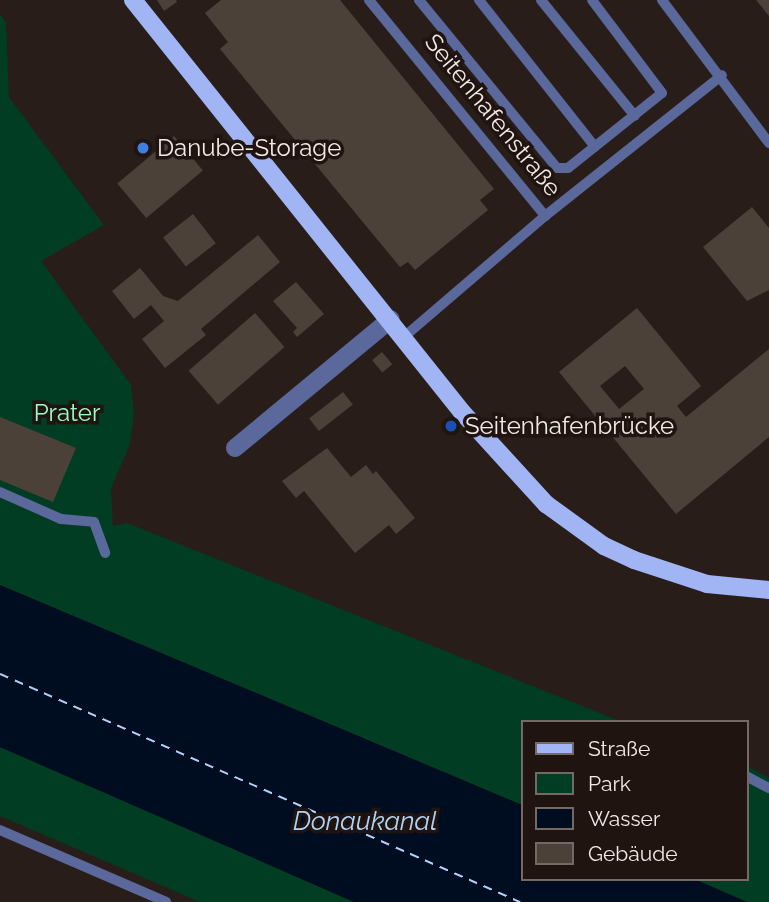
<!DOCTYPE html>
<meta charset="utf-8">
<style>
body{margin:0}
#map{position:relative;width:769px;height:902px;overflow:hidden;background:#291d19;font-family:Raleway,sans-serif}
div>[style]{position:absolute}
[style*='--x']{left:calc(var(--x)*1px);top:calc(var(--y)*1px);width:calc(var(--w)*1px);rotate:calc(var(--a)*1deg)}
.green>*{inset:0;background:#013d23}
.water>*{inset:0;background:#000d20}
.ferry>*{height:2px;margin-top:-1px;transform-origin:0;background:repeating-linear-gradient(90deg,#b1d2f6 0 9px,transparent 0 16px)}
.building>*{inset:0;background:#4c4139;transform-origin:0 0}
.lane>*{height:10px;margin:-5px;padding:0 5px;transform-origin:5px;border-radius:5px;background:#5a689b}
.street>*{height:18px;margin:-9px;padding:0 9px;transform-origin:9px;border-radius:9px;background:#5a689b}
.primary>*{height:18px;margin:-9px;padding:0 9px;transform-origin:9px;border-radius:9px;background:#a1b5f4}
.dots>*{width:19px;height:19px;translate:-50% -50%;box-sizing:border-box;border:4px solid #1f1410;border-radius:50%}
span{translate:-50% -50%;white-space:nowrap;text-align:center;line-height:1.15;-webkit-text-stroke:7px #1f1410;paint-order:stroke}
.street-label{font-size:24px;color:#f2e9e6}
.poi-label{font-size:24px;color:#f2e9e6}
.left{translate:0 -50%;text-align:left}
.park-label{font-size:24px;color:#99fcc4}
.water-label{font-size:26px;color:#b1d2f6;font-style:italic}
.legend{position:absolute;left:521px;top:720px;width:228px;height:161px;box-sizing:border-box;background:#1f1410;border:2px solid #736966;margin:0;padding:9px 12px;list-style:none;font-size:21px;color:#f2e9e6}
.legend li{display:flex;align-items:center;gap:14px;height:35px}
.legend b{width:35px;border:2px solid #736966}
</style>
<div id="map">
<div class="green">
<div style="clip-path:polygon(0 14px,6px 22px,9px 97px,104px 225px,41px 261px,131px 385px,134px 415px,129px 447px,111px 488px,113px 526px,127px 523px,622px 722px,522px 722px,522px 805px,0 585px)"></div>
<div style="clip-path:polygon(0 747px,354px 902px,200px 902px,0 816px)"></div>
<div style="clip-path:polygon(746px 765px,769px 778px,769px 902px,747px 902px,694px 879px,746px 879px)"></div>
</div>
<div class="water">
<div style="clip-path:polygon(0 585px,522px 805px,522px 879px,694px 879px,747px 902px,354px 902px,0 747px)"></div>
</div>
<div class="ferry">
<div style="--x:0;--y:674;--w:568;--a:23.68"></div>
</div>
<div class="building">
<div style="clip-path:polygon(157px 0,176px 0,177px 2px,164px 11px)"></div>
<div style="clip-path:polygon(221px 0,340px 0,494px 189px,480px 200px,488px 210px,415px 270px,408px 262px,400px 267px,220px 49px,228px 42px,205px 13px)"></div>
<div style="clip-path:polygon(756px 0,769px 0,769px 16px)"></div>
<div style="left:174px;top:136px;width:45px;height:74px;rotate:50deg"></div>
<div style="clip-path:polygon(752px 207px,769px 228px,769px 290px,747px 301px,703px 247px)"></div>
<div style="left:193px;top:214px;width:37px;height:38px;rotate:52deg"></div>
<div style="clip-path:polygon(258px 235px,280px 262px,201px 329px,206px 335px,165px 368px,142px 339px,164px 321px,151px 305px,134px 319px,112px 291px,140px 268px,163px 296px,178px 301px)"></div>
<div style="clip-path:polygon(296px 282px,324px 314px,297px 337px,293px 332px,297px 328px,273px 301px)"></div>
<div style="clip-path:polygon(evenodd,637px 308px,701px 386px,677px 406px,686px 417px,769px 349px,769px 437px,676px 514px,559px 372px,637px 308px,625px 366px,644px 389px,619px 409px,600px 386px,625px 366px)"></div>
<div style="left:255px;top:313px;width:45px;height:88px;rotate:49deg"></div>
<div style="left:382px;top:352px;width:16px;height:13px;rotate:50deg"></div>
<div style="left:343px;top:392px;width:16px;height:43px;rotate:52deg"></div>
<div style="clip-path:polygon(0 417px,76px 448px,53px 502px,0 480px)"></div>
<div style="clip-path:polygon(327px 448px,351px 477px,366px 465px,373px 474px,376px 471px,415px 518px,396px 534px,389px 525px,355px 553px,304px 491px,296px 498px,282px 481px)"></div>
</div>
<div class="lane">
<div style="--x:369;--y:0;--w:279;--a:50.8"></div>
<div style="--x:545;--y:216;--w:184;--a:139.4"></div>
<div style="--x:419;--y:0;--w:217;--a:50.6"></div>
<div style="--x:557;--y:168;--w:11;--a:0"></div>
<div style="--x:568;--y:168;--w:120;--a:-38.6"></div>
<div style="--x:662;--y:93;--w:116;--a:-127"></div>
<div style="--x:479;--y:0;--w:187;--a:51.7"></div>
<div style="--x:541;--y:0;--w:149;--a:51"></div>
<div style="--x:662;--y:0;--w:179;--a:53.2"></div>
<div style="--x:545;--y:216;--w:226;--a:-38.5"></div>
<div style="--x:0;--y:492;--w:67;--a:23.9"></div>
<div style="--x:61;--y:519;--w:33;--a:5"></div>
<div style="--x:94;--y:522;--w:33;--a:70"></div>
<div style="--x:746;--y:776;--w:26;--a:28"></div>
<div style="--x:0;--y:830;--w:181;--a:23.4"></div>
</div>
<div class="street">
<div style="--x:235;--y:448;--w:202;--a:-39.6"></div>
</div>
<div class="primary">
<div style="--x:133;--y:0;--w:527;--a:51.39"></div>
<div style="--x:462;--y:412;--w:125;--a:47.6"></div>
<div style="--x:546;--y:504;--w:72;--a:35.9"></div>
<div style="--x:604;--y:546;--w:33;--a:25"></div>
<div style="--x:634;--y:560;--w:77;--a:18.2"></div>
<div style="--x:707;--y:584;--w:62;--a:5.5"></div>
</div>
<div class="dots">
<div style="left:143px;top:148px;background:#3f7fe0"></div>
<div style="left:451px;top:426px;background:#1a4fb4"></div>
</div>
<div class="street-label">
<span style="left:493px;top:115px;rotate:51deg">Seitenhafenstraße</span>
</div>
<div class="poi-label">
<span class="left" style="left:157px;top:148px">Danube-Storage</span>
<span class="left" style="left:465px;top:426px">Seitenhafenbrücke</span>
</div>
<div class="park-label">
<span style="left:67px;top:413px">Prater</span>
</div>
<div class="water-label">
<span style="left:365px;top:822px">Donaukanal</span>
</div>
<ul class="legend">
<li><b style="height:9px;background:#a1b5f4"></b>Straße</li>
<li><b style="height:19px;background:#013d23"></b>Park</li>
<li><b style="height:19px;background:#000d20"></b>Wasser</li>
<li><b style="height:19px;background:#4c4139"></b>Gebäude</li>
</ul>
</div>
